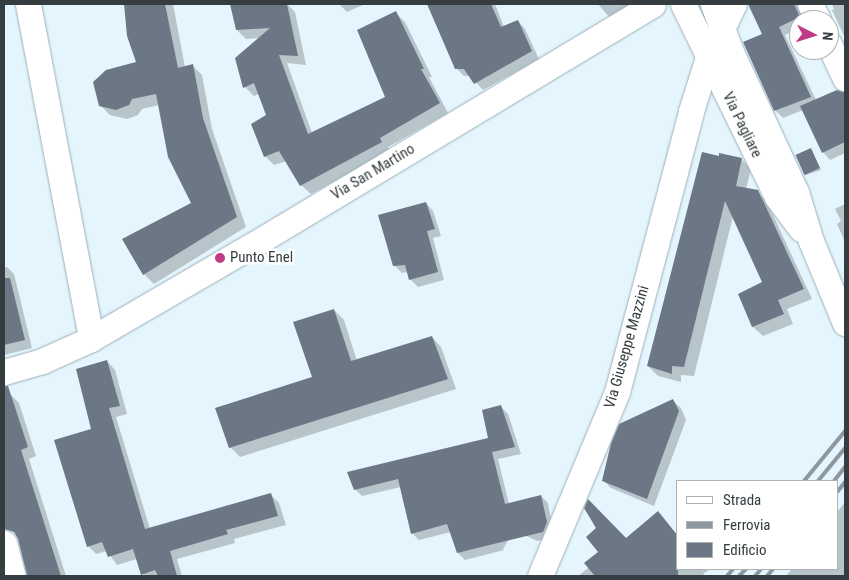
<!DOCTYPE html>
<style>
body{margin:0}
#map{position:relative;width:849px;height:580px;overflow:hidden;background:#e5f5fd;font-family:"Roboto Condensed",sans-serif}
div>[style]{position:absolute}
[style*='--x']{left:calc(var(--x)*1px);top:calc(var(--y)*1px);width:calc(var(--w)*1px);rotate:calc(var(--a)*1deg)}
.shadow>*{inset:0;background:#0003}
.building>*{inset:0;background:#6c7785;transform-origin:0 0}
.roads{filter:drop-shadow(0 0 1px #9cafb9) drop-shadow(0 0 1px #9cafb9)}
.minor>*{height:25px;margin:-12.5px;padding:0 12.5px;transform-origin:12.5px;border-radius:12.5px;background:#fff}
.rail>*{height:4px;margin:-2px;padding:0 2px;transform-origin:2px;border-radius:2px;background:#8c989e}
.dots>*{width:14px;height:14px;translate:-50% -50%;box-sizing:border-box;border:2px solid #fff;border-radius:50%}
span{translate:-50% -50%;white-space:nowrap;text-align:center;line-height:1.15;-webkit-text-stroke:5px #fff;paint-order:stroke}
.street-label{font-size:15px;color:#353d41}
.poi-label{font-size:15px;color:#353d41}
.left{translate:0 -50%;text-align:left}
.frame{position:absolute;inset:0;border:5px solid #353d41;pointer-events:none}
.legend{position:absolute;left:676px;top:480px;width:162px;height:90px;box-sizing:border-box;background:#fff;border:1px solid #aeb1b3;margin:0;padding:6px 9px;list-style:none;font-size:15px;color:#353d41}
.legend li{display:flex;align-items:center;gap:10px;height:25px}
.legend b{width:25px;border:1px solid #aeb1b3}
.north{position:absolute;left:789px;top:10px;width:50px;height:50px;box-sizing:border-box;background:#fff;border:1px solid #aeb1b3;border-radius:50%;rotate:95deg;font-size:14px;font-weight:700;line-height:20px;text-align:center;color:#353d41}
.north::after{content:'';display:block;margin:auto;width:18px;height:22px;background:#bd3c85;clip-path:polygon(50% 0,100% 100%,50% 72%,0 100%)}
</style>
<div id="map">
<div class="shadow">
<div style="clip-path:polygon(92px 4px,173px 4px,185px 67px,192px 65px,202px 75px,212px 129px,246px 227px,154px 284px,144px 274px,124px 239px,192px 204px,159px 105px,142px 109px,138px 115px,127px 119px,110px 115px,100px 105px,138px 63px,125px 5px)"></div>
<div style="clip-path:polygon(231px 4px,287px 4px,295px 12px,306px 65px,287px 63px,312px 133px,386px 98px,396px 13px,405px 22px,432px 77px,429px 77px,448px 113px,388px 147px,390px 151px,311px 194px,301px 185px,287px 161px,274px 165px,265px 156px,267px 116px,259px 94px,254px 96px,245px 87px,260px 38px,246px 39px,237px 30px)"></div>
<div style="clip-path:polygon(339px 4px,365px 4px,347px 12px)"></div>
<div style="clip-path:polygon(431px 4px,495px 4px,504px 27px,518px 21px,525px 29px,539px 59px,483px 90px,470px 76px,464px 76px,456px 68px)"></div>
<div style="clip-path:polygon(598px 4px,632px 4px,610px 18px)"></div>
<div style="clip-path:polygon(750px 4px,797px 4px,804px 20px,799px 20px,799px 28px,785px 35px,816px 100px,832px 92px,845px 92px,845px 153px,830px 160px,823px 152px,803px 110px,783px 118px,775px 110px,764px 34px)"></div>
<div style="clip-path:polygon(832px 4px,845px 4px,845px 38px,832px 10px,834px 9px)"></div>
<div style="clip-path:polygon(811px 149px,821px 170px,806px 175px,804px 172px)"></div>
<div style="clip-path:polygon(720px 157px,741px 159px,751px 169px,746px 189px,757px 192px,767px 202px,812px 299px,787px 309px,793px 324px,763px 336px,753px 327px,740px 295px,763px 282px,733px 216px,694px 376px,681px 375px,681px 382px,658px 376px,648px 366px)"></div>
<div style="clip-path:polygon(426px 203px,433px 211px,441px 236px,433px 238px,444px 280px,418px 287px,410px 279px,408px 272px,402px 273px,394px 265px)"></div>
<div style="clip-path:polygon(845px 204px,845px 242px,837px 224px,841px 221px,835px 209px)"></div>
<div style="clip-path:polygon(7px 267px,14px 274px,32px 348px,4px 355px,4px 268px)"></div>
<div style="clip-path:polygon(334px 310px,344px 320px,357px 361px,432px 337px,441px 347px,456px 389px,240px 457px,230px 447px,314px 378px)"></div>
<div style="clip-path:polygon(107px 361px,115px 370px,127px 414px,116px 417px,150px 529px,271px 495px,279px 503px,286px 525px,234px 539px,235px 543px,177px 559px,182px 576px,145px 576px,137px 559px,117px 565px,107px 551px,96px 554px,88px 546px,93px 429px)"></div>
<div style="clip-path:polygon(10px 394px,19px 403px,36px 456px,29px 459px,66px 576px,28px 576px,19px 539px,4px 493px,4px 396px)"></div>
<div style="clip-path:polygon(673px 401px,681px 408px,686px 420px,654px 506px,611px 488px,603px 480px)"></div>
<div style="clip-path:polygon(501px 407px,508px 414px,521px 454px,498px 459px,509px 504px,541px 496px,548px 503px,553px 530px,550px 538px,537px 541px,514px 530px,503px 549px,504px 550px,465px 560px,458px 553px,451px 532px,419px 540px,412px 533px,401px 487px,362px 496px,355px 489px,489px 439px)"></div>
<div style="clip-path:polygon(845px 502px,845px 576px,786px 576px,792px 569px,838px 569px,838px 511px)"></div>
<div style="clip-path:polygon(658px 513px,678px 536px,678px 569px,710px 569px,703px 574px,706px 576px,660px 576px,655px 570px,647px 576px,578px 576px)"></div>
</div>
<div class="building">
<div style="clip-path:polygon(124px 4px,165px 4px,178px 68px,193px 64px,203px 118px,237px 217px,143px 275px,122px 239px,191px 203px,168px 157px,156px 94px,132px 99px,129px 105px,116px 110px,99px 106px,93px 82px,106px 70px,136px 62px,127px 36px)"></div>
<div style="clip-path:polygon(230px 4px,287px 4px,298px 56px,279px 55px,308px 134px,385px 97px,357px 30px,396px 11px,424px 69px,421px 69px,440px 103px,380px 138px,382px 142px,300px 186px,279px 151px,264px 157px,251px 124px,266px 115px,254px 83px,243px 88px,235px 58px,270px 28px,236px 30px)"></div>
<div style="clip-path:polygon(427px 4px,491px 4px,501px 27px,518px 20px,532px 51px,474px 84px,464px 69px,455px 69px)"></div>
<div style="clip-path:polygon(748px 4px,794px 4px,800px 17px,779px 27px,811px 97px,774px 111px,743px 42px,762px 34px)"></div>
<div style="clip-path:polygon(837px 90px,845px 92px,845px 142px,822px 153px,800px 106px)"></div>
<div style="left:811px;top:148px;width:22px;height:17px;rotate:66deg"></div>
<div style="clip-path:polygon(702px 152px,719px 156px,719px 153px,742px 158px,736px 186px,758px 190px,804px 289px,778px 300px,784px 314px,752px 327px,738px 294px,762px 282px,725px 201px,684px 367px,672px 366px,672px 374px,647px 366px)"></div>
<div style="clip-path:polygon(426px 202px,435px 229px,427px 231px,438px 272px,409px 280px,405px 265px,393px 266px,378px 215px)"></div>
<div style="clip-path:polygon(4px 278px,10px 278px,25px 340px,4px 345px)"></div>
<div style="clip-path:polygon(334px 309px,351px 361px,432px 336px,448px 379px,229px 448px,215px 408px,312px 377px,293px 322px)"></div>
<div style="clip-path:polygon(107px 360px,120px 406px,109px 408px,145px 529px,271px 493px,278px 516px,226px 530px,228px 534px,170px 551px,177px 576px,158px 576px,155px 570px,141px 575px,133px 549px,108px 557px,102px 542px,87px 547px,54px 440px,91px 429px,76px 369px)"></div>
<div style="clip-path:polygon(4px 386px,8px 386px,28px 447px,21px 450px,61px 576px,27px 576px,18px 539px,14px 532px,4px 529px)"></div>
<div style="clip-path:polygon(673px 399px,679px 411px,647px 499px,602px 481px,611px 443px,619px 424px)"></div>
<div style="clip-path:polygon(501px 405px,515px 447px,492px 452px,505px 504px,541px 495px,547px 522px,543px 532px,457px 553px,447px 524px,411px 534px,398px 479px,354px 490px,347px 472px,488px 438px,482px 410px)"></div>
<div style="clip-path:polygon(588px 499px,626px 538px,658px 511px,678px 536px,678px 576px,595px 576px,584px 563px,598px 552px,586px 537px,596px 528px,584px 508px)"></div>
</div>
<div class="roads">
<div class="minor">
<div style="--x:28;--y:4;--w:341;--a:79.3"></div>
<div style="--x:683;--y:4;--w:215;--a:64"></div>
<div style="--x:777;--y:197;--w:40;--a:53"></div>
<div style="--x:713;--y:4;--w:51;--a:69.4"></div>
<div style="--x:731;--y:52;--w:154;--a:65.1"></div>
<div style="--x:796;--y:192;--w:51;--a:73"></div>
<div style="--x:811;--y:241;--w:89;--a:67.5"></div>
<div style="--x:810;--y:4;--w:18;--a:63"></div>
<div style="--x:829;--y:44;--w:38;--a:65"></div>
<div style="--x:4;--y:372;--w:40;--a:-16"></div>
<div style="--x:42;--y:361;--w:54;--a:-24.2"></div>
<div style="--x:91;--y:339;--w:185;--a:-30.2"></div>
<div style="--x:251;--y:246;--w:469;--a:-31"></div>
<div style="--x:4;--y:543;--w:34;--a:75"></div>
<div style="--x:540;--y:576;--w:199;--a:-67.3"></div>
<div style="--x:617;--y:392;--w:291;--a:-75.2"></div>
<div style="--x:691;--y:111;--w:57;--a:-72.5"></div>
<div style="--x:708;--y:57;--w:59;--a:-63.9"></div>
</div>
</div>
<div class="rail">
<div style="--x:804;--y:481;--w:65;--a:-50.6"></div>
<div style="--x:818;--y:481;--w:43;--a:-50.7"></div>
<div style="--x:834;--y:481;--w:18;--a:-52"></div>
<div style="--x:838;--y:491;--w:11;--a:-52"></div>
<div style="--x:727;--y:576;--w:9;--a:-49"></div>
<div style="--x:739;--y:576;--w:10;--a:-45"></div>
<div style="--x:755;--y:576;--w:9;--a:-49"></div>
<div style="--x:767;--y:576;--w:9;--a:-49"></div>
</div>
<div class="dots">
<div style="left:220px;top:258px;background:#bd3c85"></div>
</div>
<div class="street-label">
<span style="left:742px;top:125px;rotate:64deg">Via Pagliare</span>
<span style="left:373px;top:172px;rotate:-31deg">Via San Martino</span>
<span style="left:627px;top:347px;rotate:-74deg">Via Giuseppe Mazzini</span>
</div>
<div class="poi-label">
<span class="left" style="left:230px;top:258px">Punto Enel</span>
</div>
<div class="frame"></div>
<ul class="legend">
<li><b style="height:6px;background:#fff"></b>Strada</li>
<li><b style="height:6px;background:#8c989e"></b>Ferrovia</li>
<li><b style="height:14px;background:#6c7785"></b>Edificio</li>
</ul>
<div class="north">N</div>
</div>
